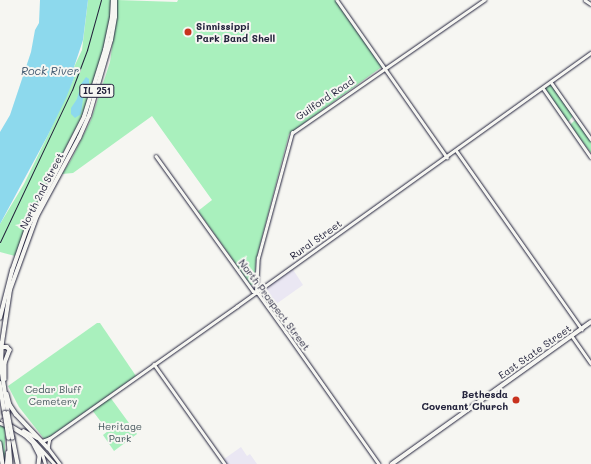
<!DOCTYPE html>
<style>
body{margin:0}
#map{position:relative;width:591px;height:464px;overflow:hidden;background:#f6f6f2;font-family:Mali,sans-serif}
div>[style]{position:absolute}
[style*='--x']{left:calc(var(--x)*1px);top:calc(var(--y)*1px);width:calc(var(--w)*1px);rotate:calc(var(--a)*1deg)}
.built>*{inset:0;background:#eae7f3}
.green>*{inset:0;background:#a9f0bd}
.water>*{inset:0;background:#8dd9ed}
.roads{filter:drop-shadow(0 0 1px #22223b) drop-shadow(0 0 1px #22223b)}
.tertiary>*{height:2.5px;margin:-1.25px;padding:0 1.25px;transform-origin:1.25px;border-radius:1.25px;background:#f6f6f2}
.secondary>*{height:3px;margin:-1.5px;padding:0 1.5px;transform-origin:1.5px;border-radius:1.5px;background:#f6f6f2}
.primary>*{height:3.5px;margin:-1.75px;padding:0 1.75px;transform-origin:1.75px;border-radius:1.75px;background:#f6f6f2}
.rail>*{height:1px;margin:-0.5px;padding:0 0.5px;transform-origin:0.5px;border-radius:0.5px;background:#22223b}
.bridges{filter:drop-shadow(0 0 1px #22223b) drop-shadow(0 0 1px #22223b)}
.primary-bridge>*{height:3.5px;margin:-1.75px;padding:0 1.75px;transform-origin:1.75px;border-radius:1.75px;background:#f6f6f2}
.dots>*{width:11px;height:11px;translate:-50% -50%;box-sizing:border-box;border:2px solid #f6f6f2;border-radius:50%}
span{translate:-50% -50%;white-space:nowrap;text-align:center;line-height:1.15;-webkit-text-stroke:4px #f6f6f2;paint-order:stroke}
.shield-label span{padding:1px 3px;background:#f6f6f2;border:1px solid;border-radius:3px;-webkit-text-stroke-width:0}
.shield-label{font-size:9px;color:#22223b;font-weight:700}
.poi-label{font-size:10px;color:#22223b;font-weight:700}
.left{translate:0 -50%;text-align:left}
.right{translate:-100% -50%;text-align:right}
.street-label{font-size:10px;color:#22223b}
.park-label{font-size:10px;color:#44565c}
.water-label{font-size:11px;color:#425970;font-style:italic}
</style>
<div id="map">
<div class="built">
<div style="clip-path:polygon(292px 268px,303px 285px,272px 307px,272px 310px,259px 292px)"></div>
<div style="clip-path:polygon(241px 447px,247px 456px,250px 454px,257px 464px,226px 464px,224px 459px)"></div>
</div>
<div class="green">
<div style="clip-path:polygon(88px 0,112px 0,111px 11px,103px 52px,86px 108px,31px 215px,15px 256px,0 252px,0 224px,24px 184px,48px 135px,74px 78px,74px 67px,82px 50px)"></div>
<div style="clip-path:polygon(117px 0,177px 2px,178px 0,336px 0,383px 66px,289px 134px,256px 260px,254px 284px,251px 285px,198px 211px,212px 200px,152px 116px,73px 173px,62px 174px,71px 160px,91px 120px,110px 62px,116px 18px)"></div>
<div style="clip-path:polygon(549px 85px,552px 85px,573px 116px,569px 121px,567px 121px,545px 89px)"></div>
<div style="clip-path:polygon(575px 120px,591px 141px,591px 153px,570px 125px)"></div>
<div style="clip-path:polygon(97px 323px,100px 323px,136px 376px,45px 440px,19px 407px,8px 386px)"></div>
<div style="clip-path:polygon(110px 397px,137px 434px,114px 451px,103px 435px,108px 431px,92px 410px)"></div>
<div style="clip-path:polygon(0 424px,5px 426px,5px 464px,0 441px)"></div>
</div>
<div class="water">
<div style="clip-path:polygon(40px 0,88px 0,83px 40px,74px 67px,74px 78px,66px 98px,48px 135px,0 224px,0 132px,10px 115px,31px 52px,35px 30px,39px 23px)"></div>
<div style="clip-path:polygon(86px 77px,89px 79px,89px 86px,83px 99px,81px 114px,75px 118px,71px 114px,71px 108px,77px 99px,81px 84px)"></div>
</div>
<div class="roads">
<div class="tertiary">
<div style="--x:337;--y:0;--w:192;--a:55"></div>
<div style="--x:585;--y:0;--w:7;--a:34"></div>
<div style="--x:551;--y:82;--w:70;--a:54.9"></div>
<div style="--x:543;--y:88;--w:84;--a:55.2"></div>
<div style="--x:456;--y:150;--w:219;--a:54.9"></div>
<div style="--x:156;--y:156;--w:166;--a:54.3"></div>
<div style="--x:253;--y:291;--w:5;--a:22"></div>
<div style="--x:258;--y:293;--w:48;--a:54.3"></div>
<div style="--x:286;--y:332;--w:161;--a:54.8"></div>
<div style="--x:256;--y:292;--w:34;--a:-87"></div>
<div style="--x:258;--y:258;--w:130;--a:-74.8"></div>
<div style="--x:292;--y:133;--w:234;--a:-34.7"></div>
<div style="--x:572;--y:336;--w:33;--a:55"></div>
<div style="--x:154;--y:364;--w:123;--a:54.6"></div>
<div style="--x:50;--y:438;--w:10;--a:101"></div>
<div style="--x:48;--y:448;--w:20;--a:53"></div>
<div style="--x:42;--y:441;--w:9;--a:-21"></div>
<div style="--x:50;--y:438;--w:229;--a:-35.2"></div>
<div style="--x:237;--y:306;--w:435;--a:-35.6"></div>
</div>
<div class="secondary">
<div style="--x:2;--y:420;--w:33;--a:31"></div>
<div style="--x:30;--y:437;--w:36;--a:48"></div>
<div style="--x:0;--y:423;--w:8;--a:23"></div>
<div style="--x:14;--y:429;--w:12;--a:31"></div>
<div style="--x:24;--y:435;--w:19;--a:43"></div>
<div style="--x:38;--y:448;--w:7;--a:56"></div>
<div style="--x:42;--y:454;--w:10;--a:73"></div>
<div style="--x:23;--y:430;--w:16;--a:30"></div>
</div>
<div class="primary">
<div style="--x:0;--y:318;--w:49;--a:-75.7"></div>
<div style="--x:12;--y:271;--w:42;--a:-70.7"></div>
<div style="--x:26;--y:231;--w:128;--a:-63"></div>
<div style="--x:84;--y:117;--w:70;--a:-72.6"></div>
<div style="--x:105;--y:50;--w:34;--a:-78"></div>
<div style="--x:112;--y:17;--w:17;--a:-87"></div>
<div style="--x:2;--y:347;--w:5;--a:0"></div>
<div style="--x:7;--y:347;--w:4;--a:45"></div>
<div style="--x:10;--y:350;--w:14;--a:111"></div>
<div style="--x:5;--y:363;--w:16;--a:90"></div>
<div style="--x:0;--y:383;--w:30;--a:81"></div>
<div style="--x:7;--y:394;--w:11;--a:75"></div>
<div style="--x:10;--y:405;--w:11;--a:56"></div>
<div style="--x:16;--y:414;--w:47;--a:46.7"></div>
<div style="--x:8;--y:413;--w:47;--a:-98.7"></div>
<div style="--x:1;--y:367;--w:24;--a:-88"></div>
<div style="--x:2;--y:343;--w:54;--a:-81.4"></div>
<div style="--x:10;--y:290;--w:79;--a:-70"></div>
<div style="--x:37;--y:216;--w:89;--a:-61.7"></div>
<div style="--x:79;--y:138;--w:24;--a:-66"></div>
<div style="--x:89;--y:116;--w:79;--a:-73.9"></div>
<div style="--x:111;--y:40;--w:23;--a:-80"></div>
<div style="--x:115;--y:17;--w:17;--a:-90"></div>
<div style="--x:9;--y:438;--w:26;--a:86"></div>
<div style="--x:13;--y:438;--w:26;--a:79"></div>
<div style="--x:0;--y:443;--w:21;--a:82"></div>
<div style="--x:34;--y:444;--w:13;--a:63"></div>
<div style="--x:40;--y:456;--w:8;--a:97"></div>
<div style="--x:7;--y:464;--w:11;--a:-85"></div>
<div style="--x:392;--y:464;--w:244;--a:-35.5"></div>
</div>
</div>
<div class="rail">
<div style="--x:0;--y:242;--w:168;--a:-64.7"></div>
<div style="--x:72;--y:90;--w:43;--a:-69.4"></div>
<div style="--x:87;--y:50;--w:52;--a:-74.4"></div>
</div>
<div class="bridges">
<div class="primary-bridge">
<div style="--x:5;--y:413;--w:25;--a:81"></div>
<div style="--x:8;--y:413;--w:25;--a:79"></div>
</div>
</div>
<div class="dots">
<div style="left:188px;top:32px;background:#c8321e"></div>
<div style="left:516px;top:400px;background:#c8321e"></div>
</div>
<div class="shield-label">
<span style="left:97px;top:91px">IL 251</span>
</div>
<div class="poi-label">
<span class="left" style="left:196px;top:32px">Sinnissippi<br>Park Band Shell</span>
<span class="right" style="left:508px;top:400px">Bethesda<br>Covenant Church</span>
</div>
<div class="street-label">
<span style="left:325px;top:99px;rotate:-34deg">Guilford Road</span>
<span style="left:42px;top:191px;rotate:-63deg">North 2nd Street</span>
<span style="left:316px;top:240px;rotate:-35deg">Rural Street</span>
<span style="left:274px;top:305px;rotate:53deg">North Prospect Street</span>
<span style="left:535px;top:352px;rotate:-35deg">East State Street</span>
</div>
<div class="park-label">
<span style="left:53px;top:395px">Cedar Bluff<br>Cemetery</span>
<span style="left:120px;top:432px">Heritage<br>Park</span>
</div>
<div class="water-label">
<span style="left:50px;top:71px">Rock River</span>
</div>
</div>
